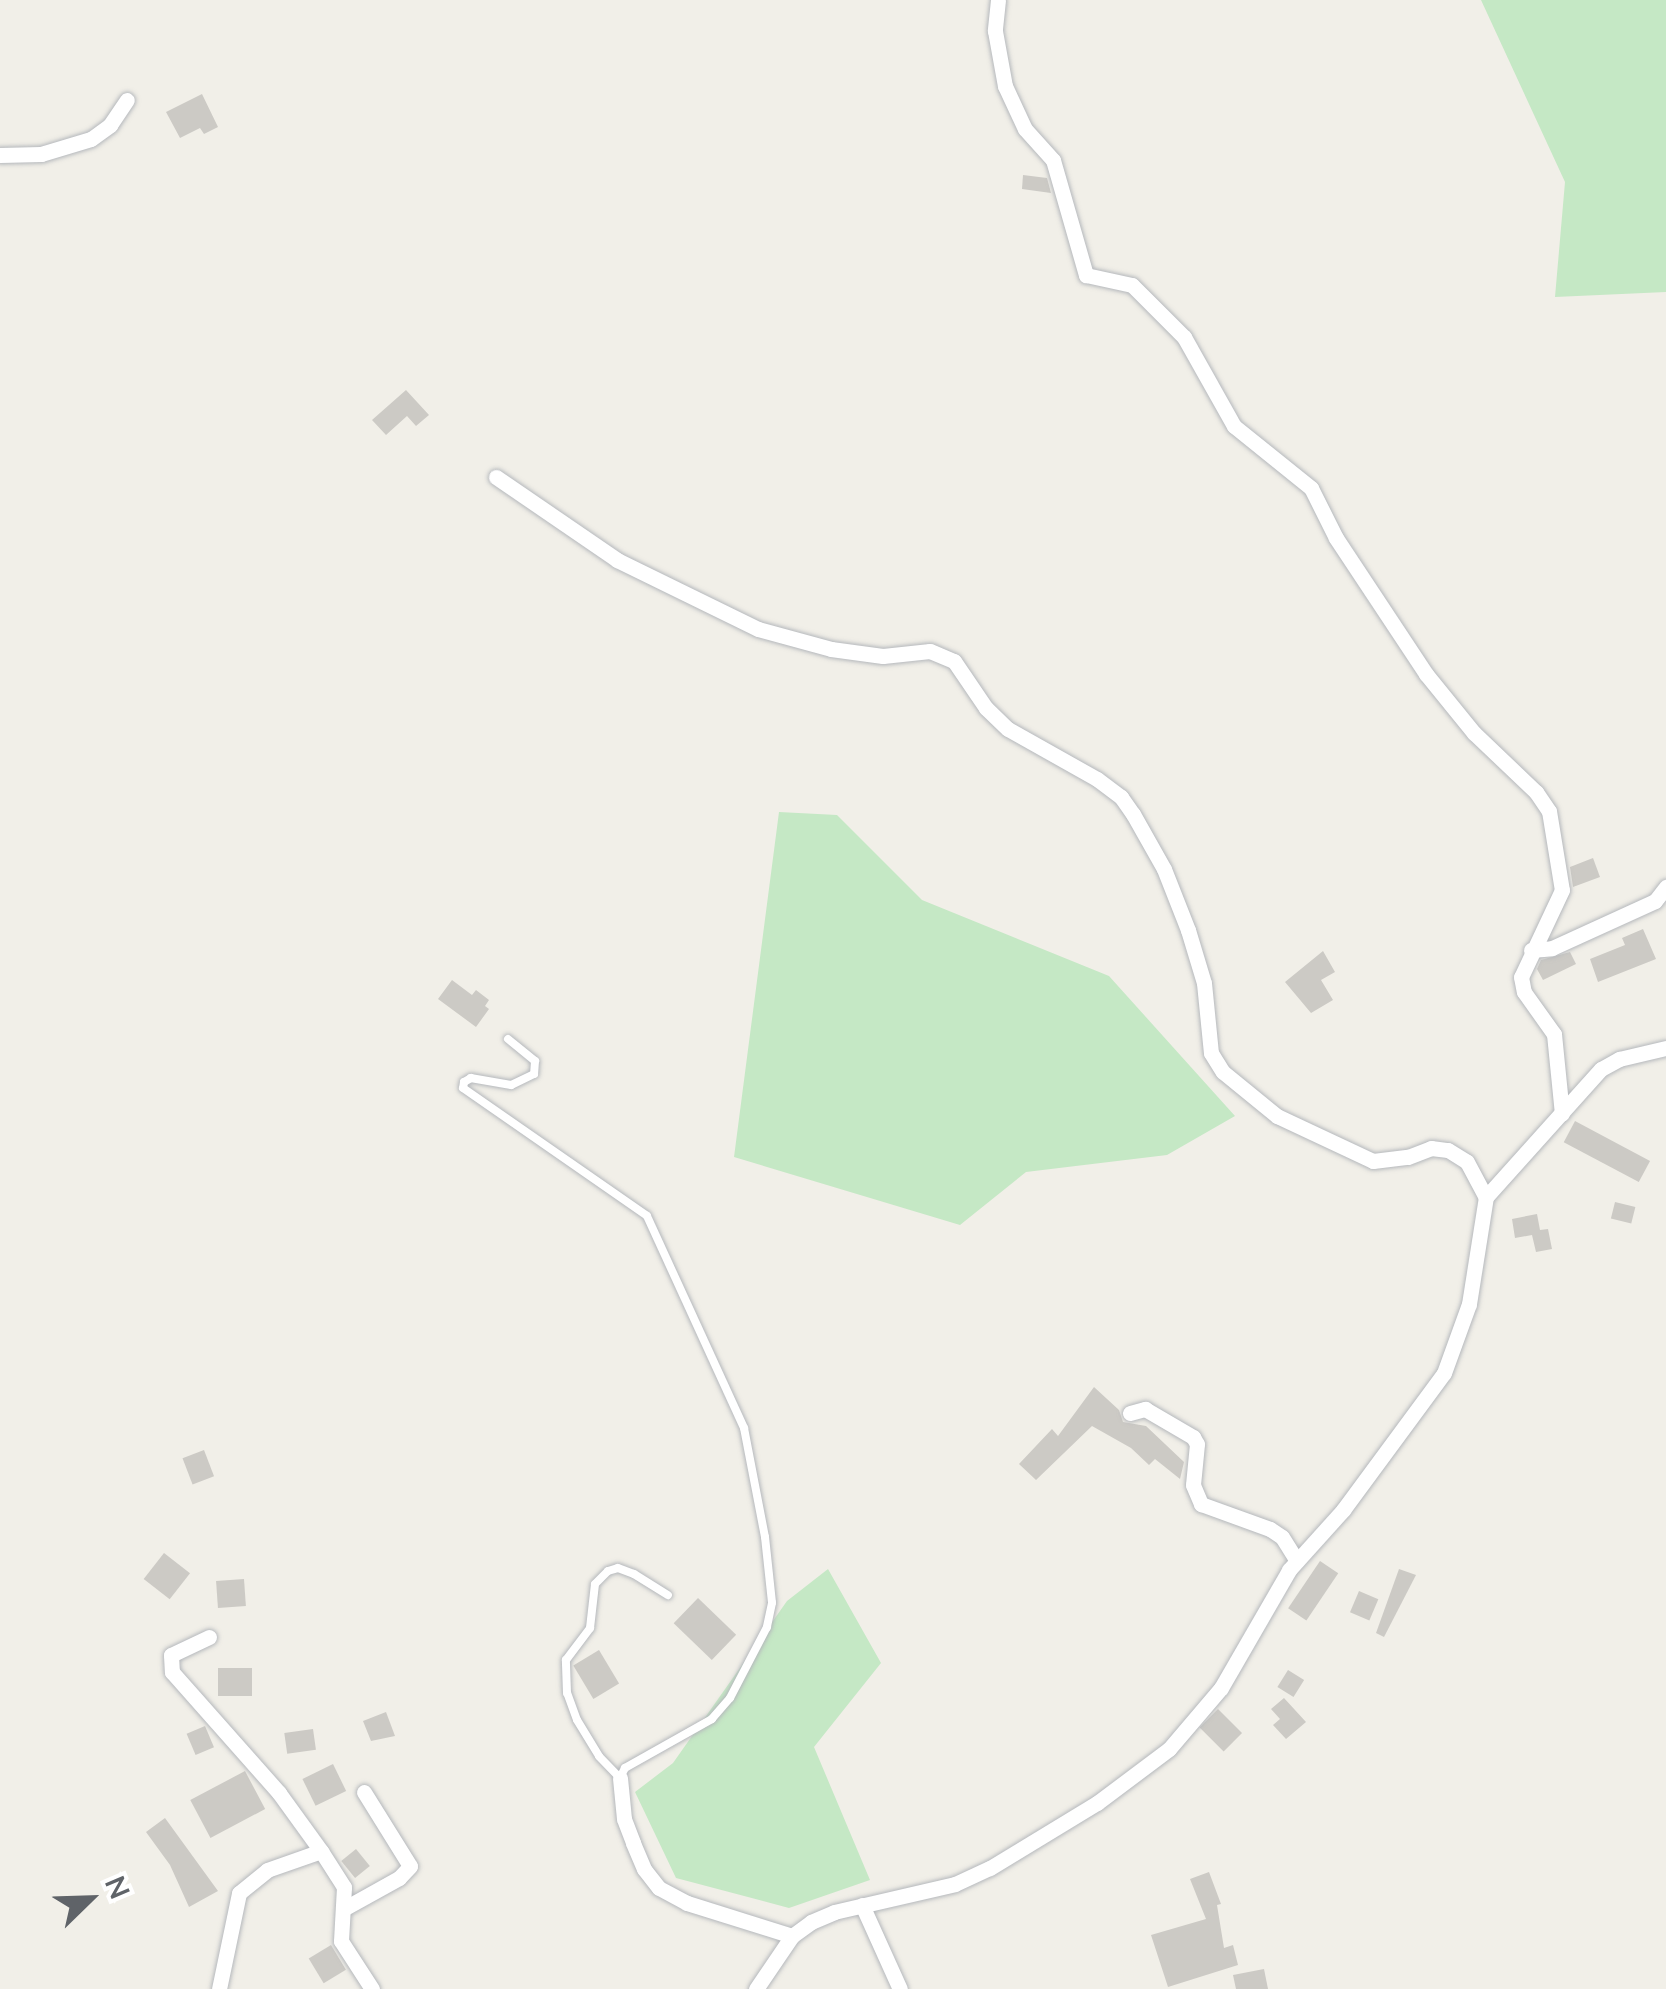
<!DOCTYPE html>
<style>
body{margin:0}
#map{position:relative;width:1666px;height:1989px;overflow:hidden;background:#f1efe8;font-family:Mulish,sans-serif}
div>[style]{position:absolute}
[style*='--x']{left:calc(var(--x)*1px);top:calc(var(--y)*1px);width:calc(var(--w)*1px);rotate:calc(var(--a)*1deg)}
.green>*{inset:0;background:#c5e8c5}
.building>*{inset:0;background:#cccac5;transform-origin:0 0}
.roads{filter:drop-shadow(0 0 2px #b5b8bc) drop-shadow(0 0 2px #b5b8bc)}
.lane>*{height:8px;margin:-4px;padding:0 4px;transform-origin:4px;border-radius:4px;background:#fff}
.street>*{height:15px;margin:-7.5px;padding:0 7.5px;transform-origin:7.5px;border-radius:7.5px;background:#fff}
span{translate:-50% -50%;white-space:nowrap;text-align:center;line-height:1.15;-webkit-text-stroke:8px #fff;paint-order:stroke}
.north{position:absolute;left:40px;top:1849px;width:100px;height:100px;-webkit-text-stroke:8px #fff;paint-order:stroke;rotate:67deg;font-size:28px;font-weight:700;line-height:40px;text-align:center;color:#5f6368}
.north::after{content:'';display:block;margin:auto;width:35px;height:45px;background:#5f6368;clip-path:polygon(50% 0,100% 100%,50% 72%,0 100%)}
</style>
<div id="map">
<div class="green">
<div style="clip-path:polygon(1481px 0,1666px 0,1666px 292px,1555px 297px,1565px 182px)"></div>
<div style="clip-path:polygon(779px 812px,837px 815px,922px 900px,1109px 976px,1235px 1116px,1167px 1155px,1026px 1172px,960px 1225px,734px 1157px)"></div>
<div style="clip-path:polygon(828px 1569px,881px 1663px,814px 1747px,870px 1880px,789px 1908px,676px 1878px,635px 1792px,673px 1763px,787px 1601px)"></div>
</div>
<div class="building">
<div style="clip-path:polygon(202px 94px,218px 127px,204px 134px,200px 128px,180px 138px,166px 112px)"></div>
<div style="clip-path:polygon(1023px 175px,1047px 178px,1051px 193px,1022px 189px)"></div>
<div style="clip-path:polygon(406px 390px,429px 415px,416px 426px,407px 416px,386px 435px,372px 420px)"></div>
<div style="clip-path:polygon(1593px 858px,1600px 877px,1573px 887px,1570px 867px)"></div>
<div style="clip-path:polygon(1643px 929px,1656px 959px,1598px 982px,1590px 959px,1625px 945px,1622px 938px)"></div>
<div style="clip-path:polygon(1323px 951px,1335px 972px,1321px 980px,1333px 1000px,1311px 1013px,1285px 982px)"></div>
<div style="clip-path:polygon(1570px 952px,1576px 964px,1543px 980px,1537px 969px,1541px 960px)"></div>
<div style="clip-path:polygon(452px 980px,472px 995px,476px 990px,489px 1000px,485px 1006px,489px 1009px,476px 1027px,438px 999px)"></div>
<div style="left:1575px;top:1121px;width:85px;height:24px;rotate:28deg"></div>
<div style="left:1615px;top:1202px;width:21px;height:17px;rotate:14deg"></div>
<div style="clip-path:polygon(1537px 1214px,1540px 1230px,1548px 1229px,1552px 1249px,1536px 1252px,1532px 1235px,1515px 1238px,1512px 1219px)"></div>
<div style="clip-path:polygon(1094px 1387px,1119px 1410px,1123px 1422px,1146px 1426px,1184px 1462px,1180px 1479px,1155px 1459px,1149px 1465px,1131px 1448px,1092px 1426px,1036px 1480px,1019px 1464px,1052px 1429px,1058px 1436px)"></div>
<div style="left:204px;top:1450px;width:28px;height:23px;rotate:69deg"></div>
<div style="left:164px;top:1553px;width:33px;height:33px;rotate:38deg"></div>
<div style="left:1320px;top:1561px;width:22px;height:57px;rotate:34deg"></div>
<div style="clip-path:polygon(1399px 1569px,1416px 1575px,1384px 1637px,1376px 1633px)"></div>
<div style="left:244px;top:1579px;width:27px;height:28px;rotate:86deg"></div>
<div style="left:1359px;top:1591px;width:21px;height:23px;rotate:23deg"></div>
<div style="left:698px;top:1598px;width:53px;height:35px;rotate:44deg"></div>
<div style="left:599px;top:1650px;width:39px;height:30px;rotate:59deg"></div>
<div style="left:218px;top:1668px;width:34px;height:28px"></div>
<div style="left:1288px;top:1670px;width:19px;height:20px;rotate:32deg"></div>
<div style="clip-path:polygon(1284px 1698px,1306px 1722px,1286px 1739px,1273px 1725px,1280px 1719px,1271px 1709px)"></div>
<div style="left:1218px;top:1709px;width:34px;height:26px;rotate:45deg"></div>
<div style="clip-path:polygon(386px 1712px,395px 1736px,371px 1741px,363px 1721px)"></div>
<div style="left:205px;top:1726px;width:23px;height:20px;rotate:67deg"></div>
<div style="left:313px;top:1729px;width:21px;height:29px;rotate:82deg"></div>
<div style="left:333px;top:1764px;width:30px;height:34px;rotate:64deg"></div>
<div style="left:245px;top:1771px;width:43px;height:62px;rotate:62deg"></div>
<div style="clip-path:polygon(165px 1818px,218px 1891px,189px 1907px,170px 1865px,146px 1832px)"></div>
<div style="left:356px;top:1849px;width:22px;height:19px;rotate:51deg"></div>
<div style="clip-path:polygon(1209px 1872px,1221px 1904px,1217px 1905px,1224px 1948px,1233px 1945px,1238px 1965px,1168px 1987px,1151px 1935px,1206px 1919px,1190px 1879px)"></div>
<div style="left:331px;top:1945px;width:29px;height:26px;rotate:59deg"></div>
<div style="clip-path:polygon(1264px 1969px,1268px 1989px,1236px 1989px,1233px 1975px)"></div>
</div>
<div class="roads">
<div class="lane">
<div style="--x:508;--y:1039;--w:35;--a:39"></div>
<div style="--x:535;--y:1061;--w:13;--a:94"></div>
<div style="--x:534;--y:1074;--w:25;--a:154"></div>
<div style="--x:511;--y:1085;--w:41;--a:-170.1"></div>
<div style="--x:471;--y:1078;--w:8;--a:150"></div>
<div style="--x:464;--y:1082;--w:6;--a:99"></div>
<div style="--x:463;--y:1088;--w:224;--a:34.8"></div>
<div style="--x:647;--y:1216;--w:233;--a:65.4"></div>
<div style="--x:744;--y:1428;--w:111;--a:79.1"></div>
<div style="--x:765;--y:1537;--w:66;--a:83.9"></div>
<div style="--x:772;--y:1603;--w:25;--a:102"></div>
<div style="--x:767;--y:1627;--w:80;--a:117.5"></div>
<div style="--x:730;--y:1698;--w:28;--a:131"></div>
<div style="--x:712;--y:1719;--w:100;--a:150.6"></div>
<div style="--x:625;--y:1768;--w:11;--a:117"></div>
<div style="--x:620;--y:1778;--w:30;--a:-134"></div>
<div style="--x:599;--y:1756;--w:42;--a:-121.4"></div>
<div style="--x:577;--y:1720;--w:29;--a:-110"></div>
<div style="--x:567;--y:1693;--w:33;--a:-92"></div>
<div style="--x:566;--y:1660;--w:40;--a:-53"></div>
<div style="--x:590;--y:1628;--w:44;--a:-83.5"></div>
<div style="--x:595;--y:1584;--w:18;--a:-45"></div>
<div style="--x:608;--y:1571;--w:10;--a:-17"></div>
<div style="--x:618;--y:1568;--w:17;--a:21"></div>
<div style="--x:634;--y:1574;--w:40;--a:32"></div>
</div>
<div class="street">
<div style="--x:998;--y:0;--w:31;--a:96"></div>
<div style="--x:995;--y:31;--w:56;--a:79.7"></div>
<div style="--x:1005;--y:86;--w:47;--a:65.1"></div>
<div style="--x:1025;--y:129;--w:42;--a:47.9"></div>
<div style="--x:1053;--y:160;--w:120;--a:74"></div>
<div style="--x:1086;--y:275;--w:47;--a:12.3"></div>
<div style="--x:1132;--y:285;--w:74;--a:45"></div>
<div style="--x:1184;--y:337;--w:102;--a:60.7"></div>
<div style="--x:1234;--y:426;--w:99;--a:38.8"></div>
<div style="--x:1311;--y:488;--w:56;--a:63.4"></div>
<div style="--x:1336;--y:538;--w:163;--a:56.5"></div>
<div style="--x:1426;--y:674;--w:76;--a:50.9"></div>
<div style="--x:1474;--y:733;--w:86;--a:43.6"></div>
<div style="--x:1536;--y:792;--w:23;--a:56"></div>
<div style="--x:1549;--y:811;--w:80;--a:80.7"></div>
<div style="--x:1562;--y:890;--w:96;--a:115.2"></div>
<div style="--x:1521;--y:977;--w:15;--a:79"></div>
<div style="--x:1524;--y:992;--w:52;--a:54.5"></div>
<div style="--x:1554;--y:1034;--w:80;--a:84.3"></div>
<div style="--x:0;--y:155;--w:41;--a:-1.4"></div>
<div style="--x:41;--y:154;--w:52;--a:-16.7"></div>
<div style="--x:91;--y:139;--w:24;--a:-36"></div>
<div style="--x:110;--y:125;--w:30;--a:-56"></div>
<div style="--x:496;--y:477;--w:147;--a:34.4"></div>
<div style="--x:617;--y:560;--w:157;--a:26.1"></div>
<div style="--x:758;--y:629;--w:76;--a:15.3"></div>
<div style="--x:831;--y:649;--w:52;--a:7.7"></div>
<div style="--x:883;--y:656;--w:47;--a:-6.1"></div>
<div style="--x:930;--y:651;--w:26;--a:23"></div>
<div style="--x:954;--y:661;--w:57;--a:55.8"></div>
<div style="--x:986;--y:708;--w:30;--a:44"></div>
<div style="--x:1008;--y:729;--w:102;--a:29.3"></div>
<div style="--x:1097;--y:779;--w:30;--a:37"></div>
<div style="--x:1121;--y:797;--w:21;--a:55"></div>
<div style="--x:1133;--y:814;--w:63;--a:60.6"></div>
<div style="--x:1164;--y:869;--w:66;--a:68.5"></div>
<div style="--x:1188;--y:930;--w:55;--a:73.2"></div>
<div style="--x:1204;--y:983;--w:70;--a:84.3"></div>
<div style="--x:1211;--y:1053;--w:22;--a:58"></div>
<div style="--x:1223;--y:1072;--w:70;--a:39.2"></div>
<div style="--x:1277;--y:1116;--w:106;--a:25.1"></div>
<div style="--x:1373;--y:1161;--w:35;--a:-7"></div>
<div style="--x:1408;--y:1157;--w:25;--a:-21"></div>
<div style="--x:1431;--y:1148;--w:17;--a:7"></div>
<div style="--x:1448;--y:1150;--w:22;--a:32"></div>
<div style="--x:1467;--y:1162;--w:40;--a:62"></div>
<div style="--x:1531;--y:950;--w:21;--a:-5"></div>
<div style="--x:1552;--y:948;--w:113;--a:-24.5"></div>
<div style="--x:1655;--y:901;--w:18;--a:-52"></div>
<div style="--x:1130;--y:1413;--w:16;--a:-15"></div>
<div style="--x:1145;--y:1409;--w:56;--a:30.3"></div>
<div style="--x:1193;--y:1437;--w:8;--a:60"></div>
<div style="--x:1197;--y:1444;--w:41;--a:95.6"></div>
<div style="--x:1193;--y:1485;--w:21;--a:67"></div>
<div style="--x:1201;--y:1504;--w:73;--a:19.9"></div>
<div style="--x:1270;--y:1529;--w:14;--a:34"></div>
<div style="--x:1282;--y:1537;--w:28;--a:58"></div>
<div style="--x:209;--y:1637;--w:42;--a:154.7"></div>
<div style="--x:171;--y:1655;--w:17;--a:87"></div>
<div style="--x:172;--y:1672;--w:162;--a:48.5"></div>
<div style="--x:279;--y:1793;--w:72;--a:54.1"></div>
<div style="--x:620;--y:1778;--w:41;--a:84.4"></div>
<div style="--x:624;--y:1819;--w:26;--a:69"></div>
<div style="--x:633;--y:1843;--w:28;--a:67"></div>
<div style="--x:644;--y:1869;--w:24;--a:52"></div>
<div style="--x:659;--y:1888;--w:32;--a:28"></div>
<div style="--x:687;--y:1903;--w:110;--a:17.4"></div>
<div style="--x:862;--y:1905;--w:92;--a:65.7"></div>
<div style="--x:345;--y:1908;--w:62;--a:-29.1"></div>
<div style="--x:399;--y:1878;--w:16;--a:-47"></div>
<div style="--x:410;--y:1866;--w:87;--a:-121.9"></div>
<div style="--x:219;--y:1989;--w:98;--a:-78.2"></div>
<div style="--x:239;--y:1893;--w:36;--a:-39"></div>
<div style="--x:267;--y:1870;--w:57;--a:-19.4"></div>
<div style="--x:321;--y:1851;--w:43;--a:57.4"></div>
<div style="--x:344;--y:1887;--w:54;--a:93.2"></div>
<div style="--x:341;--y:1941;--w:57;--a:57.1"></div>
<div style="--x:756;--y:1989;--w:64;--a:-55.8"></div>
<div style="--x:792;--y:1936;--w:24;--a:-36"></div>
<div style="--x:811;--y:1922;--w:25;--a:-23"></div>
<div style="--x:834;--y:1912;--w:124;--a:-13"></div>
<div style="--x:955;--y:1884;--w:38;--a:-25"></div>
<div style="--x:990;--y:1868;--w:125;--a:-31.3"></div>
<div style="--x:1097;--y:1803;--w:90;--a:-36.9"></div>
<div style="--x:1169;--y:1749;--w:80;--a:-49.6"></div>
<div style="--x:1221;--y:1688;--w:136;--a:-60"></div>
<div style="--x:1289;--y:1570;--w:81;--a:-48"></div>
<div style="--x:1343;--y:1510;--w:170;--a:-53.6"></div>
<div style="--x:1444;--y:1373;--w:73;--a:-70.1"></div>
<div style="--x:1469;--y:1304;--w:108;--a:-81"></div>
<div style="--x:1486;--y:1197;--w:172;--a:-48.1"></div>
<div style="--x:1601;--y:1069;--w:21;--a:-29"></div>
<div style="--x:1619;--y:1059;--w:48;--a:-13.2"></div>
</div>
</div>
<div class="north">N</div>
</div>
